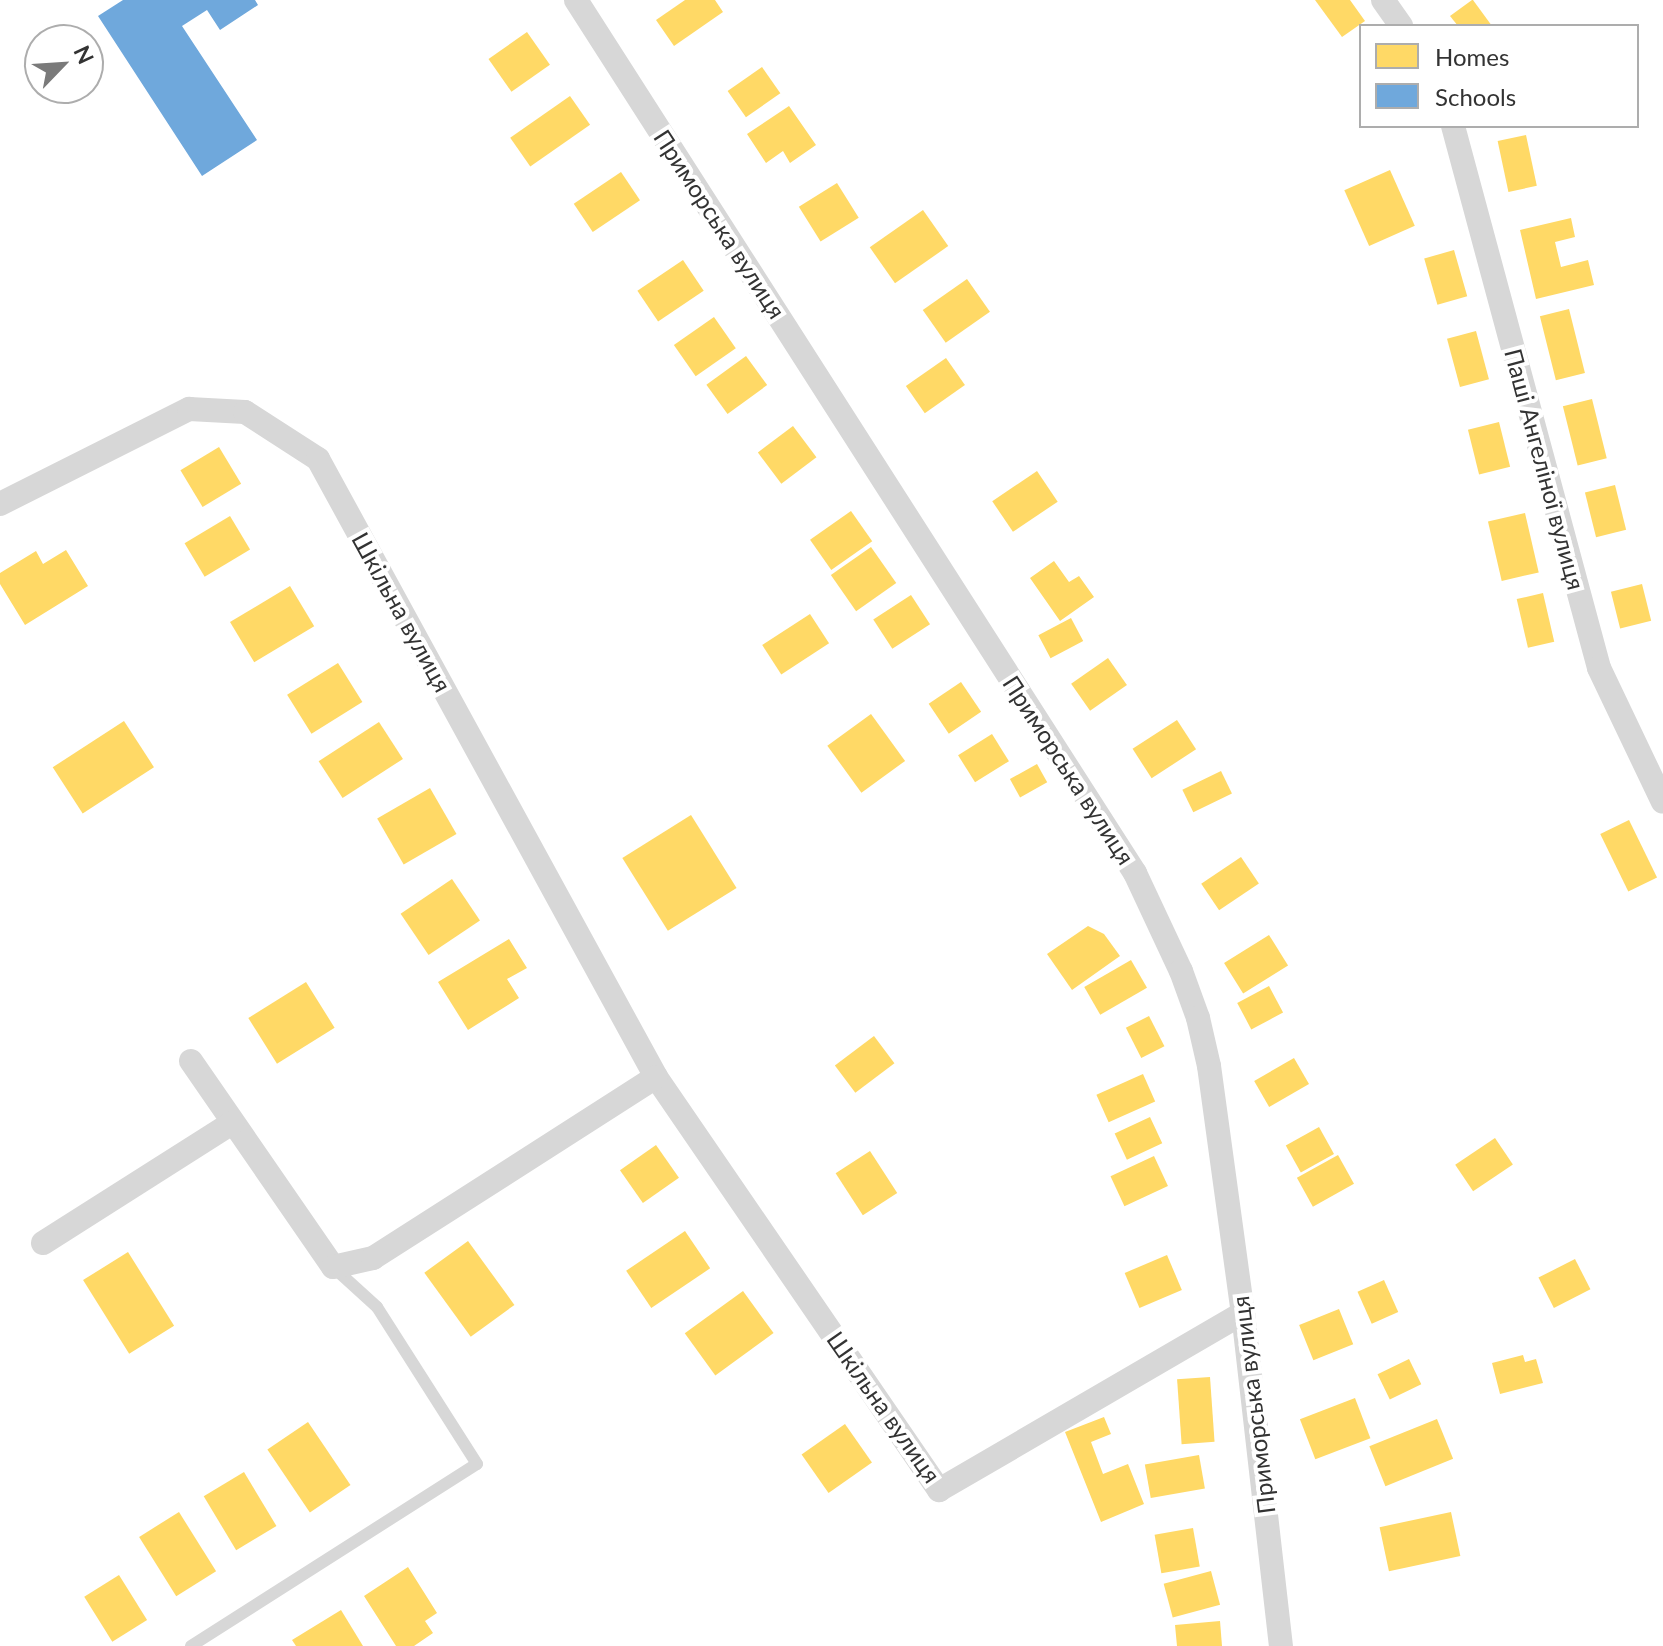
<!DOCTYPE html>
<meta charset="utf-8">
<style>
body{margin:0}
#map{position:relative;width:1663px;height:1646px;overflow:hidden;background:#fff;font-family:Lato,sans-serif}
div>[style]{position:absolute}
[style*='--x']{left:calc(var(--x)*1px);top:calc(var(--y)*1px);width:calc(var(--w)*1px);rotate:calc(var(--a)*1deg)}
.homes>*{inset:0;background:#ffd966;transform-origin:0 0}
.schools>*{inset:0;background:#6fa8dc}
.lane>*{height:12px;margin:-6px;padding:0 6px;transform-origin:6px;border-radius:6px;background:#d7d7d7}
.street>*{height:24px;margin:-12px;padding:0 12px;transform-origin:12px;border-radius:12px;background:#d7d7d7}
span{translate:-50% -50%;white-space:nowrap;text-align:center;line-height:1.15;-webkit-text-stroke:8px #fff;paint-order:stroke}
.street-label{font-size:24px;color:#333}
.legend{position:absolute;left:1359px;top:24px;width:280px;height:104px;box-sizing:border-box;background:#fff;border:2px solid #adadad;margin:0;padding:10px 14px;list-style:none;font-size:24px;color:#333}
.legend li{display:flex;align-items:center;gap:16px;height:40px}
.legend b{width:40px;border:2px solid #adadad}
.north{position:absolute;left:24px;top:24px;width:80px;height:80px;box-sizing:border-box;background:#fff;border:2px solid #adadad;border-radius:50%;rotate:65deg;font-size:22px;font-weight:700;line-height:32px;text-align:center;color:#333}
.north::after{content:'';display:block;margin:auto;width:28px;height:36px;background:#7a7a7a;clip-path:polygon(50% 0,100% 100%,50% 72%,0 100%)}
</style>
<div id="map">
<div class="homes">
<div style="clip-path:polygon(685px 0,715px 0,723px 12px,674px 46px,656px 20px)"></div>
<div style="clip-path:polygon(1315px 0,1350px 0,1365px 21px,1342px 37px)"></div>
<div style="clip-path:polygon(1472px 0,1473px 0,1492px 26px,1458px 26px,1450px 16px)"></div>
<div style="left:527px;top:32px;width:40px;height:47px;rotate:55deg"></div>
<div style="left:762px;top:67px;width:32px;height:42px;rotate:55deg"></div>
<div style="left:570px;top:96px;width:35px;height:73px;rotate:55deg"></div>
<div style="clip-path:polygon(789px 106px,816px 145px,790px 163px,783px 151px,766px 163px,747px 134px)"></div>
<div style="left:1526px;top:135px;width:52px;height:29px;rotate:78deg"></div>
<div style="left:1390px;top:170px;width:61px;height:50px;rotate:66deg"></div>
<div style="left:621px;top:172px;width:34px;height:57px;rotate:56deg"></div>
<div style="left:837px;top:183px;width:41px;height:45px;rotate:58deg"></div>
<div style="left:923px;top:210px;width:44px;height:65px;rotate:55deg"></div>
<div style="clip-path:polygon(1571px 218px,1575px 237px,1555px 242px,1561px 267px,1588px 260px,1594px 285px,1536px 299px,1520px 230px)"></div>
<div style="left:1454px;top:250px;width:48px;height:31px;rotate:74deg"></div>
<div style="left:683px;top:260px;width:37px;height:55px;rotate:56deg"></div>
<div style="left:967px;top:279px;width:40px;height:54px;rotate:55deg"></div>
<div style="left:1569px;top:309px;width:66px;height:30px;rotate:76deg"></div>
<div style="left:714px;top:317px;width:38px;height:49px;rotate:55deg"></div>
<div style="left:1476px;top:331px;width:50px;height:30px;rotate:75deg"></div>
<div style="left:746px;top:356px;width:36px;height:49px;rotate:54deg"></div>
<div style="left:946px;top:358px;width:33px;height:49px;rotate:55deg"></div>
<div style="left:1592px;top:399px;width:61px;height:30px;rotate:76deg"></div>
<div style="left:1499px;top:422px;width:46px;height:32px;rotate:76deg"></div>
<div style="left:793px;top:426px;width:39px;height:44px;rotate:53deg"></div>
<div style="left:219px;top:447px;width:43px;height:45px;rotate:59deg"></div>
<div style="left:1037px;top:471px;width:37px;height:54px;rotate:56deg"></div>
<div style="left:1615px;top:485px;width:46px;height:31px;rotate:76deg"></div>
<div style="left:851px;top:511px;width:37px;height:50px;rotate:55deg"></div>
<div style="left:1525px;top:513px;width:61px;height:38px;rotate:77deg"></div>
<div style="left:230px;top:516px;width:39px;height:53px;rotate:59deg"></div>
<div style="left:871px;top:547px;width:44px;height:49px;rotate:55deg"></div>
<div style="clip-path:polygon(66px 550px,88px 586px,25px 625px,0 584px,0 573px,36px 551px,43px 564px)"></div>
<div style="clip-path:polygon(1054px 561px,1069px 582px,1079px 576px,1094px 597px,1060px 621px,1030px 578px)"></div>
<div style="left:1642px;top:584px;width:38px;height:32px;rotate:76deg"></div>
<div style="left:290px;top:586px;width:47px;height:70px;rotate:59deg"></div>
<div style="left:1543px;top:593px;width:50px;height:27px;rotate:77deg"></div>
<div style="left:911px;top:595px;width:35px;height:45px;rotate:57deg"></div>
<div style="left:810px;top:614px;width:35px;height:57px;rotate:57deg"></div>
<div style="left:1071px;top:618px;width:26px;height:37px;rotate:62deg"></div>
<div style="left:1108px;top:658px;width:33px;height:45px;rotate:55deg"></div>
<div style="left:338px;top:663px;width:46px;height:60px;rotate:58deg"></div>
<div style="left:961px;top:682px;width:36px;height:39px;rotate:56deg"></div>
<div style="left:871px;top:714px;width:58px;height:54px;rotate:54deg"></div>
<div style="left:1177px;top:720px;width:35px;height:53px;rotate:57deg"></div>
<div style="left:124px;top:721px;width:55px;height:85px;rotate:57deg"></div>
<div style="left:379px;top:722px;width:44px;height:72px;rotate:57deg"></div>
<div style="left:992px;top:734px;width:32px;height:40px;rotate:58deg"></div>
<div style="left:1037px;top:764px;width:21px;height:31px;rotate:61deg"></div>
<div style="left:1221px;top:771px;width:25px;height:43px;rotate:64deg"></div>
<div style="left:430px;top:788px;width:53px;height:61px;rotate:60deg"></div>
<div style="left:691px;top:815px;width:86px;height:81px;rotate:58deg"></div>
<div style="left:1629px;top:820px;width:64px;height:32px;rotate:64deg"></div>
<div style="left:1241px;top:857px;width:32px;height:48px;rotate:56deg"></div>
<div style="left:452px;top:879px;width:50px;height:62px;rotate:56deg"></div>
<div style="clip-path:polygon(1088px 926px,1104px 934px,1120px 956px,1072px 990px,1047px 954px)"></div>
<div style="left:1269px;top:935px;width:36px;height:53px;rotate:58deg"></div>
<div style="clip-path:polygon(509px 939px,527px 968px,507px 979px,519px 998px,468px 1030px,438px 982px)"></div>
<div style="left:1131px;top:960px;width:32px;height:54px;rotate:60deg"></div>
<div style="left:306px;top:982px;width:54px;height:68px;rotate:58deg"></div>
<div style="left:1269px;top:986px;width:30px;height:36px;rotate:62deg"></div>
<div style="left:1149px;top:1016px;width:34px;height:26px;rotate:63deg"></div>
<div style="left:874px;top:1036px;width:34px;height:49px;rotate:53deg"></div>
<div style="left:1294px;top:1058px;width:30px;height:46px;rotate:60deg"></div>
<div style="left:1143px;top:1074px;width:30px;height:51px;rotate:66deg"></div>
<div style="left:1150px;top:1117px;width:29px;height:39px;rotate:65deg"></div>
<div style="left:1319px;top:1127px;width:31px;height:38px;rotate:61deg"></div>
<div style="left:1495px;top:1138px;width:32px;height:48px;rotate:56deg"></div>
<div style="left:656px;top:1145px;width:40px;height:44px;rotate:55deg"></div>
<div style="left:870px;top:1151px;width:50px;height:41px;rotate:57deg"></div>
<div style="left:1338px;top:1155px;width:33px;height:47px;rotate:61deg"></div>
<div style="left:1154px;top:1156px;width:33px;height:48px;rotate:65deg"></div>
<div style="left:685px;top:1231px;width:45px;height:71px;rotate:56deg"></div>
<div style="left:468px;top:1241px;width:79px;height:54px;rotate:54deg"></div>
<div style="left:128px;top:1252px;width:87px;height:53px;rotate:58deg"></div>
<div style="left:1167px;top:1255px;width:38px;height:46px;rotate:67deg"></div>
<div style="left:1575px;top:1259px;width:34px;height:41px;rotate:63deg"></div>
<div style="left:1384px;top:1280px;width:35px;height:29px;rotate:66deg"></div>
<div style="left:743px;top:1291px;width:52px;height:72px;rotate:54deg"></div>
<div style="left:1339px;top:1309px;width:38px;height:43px;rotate:68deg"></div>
<div style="clip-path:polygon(1523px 1355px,1525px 1362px,1536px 1359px,1543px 1383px,1500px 1394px,1492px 1363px)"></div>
<div style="left:1409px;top:1359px;width:28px;height:35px;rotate:64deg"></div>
<div style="left:1210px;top:1377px;width:65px;height:33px;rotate:86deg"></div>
<div style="left:1355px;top:1398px;width:43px;height:59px;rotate:69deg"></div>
<div style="clip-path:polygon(1104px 1417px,1111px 1434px,1091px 1442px,1103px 1474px,1128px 1464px,1144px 1504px,1101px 1522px,1065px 1432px)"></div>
<div style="left:1437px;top:1419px;width:43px;height:73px;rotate:68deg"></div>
<div style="left:308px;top:1422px;width:76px;height:49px;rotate:56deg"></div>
<div style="left:845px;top:1424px;width:47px;height:53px;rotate:55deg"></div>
<div style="left:1199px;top:1455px;width:34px;height:55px;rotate:80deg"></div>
<div style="left:244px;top:1472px;width:63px;height:47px;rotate:59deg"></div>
<div style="left:179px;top:1512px;width:70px;height:47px;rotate:58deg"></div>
<div style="left:1451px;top:1512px;width:45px;height:73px;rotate:78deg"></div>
<div style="left:1193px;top:1528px;width:39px;height:39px;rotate:80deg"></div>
<div style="clip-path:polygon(408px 1567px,437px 1613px,425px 1621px,433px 1633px,414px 1646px,396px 1646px,364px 1596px)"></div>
<div style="left:1211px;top:1571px;width:35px;height:49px;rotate:75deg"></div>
<div style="left:119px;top:1575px;width:53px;height:41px;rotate:58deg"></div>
<div style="clip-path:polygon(341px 1610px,363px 1646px,296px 1646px,292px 1640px)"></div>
<div style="clip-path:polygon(1220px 1621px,1222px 1646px,1177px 1646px,1175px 1625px)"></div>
</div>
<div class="schools">
<div style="clip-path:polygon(123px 0,255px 0,258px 5px,220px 30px,207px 10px,182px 26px,257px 140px,202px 176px,98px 16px)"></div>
</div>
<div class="lane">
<div style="--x:191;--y:1646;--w:339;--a:-32.5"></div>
<div style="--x:477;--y:1464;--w:186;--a:-122.5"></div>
<div style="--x:377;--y:1307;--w:59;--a:-137.7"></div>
</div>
<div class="street">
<div style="--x:576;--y:0;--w:1037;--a:57.37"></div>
<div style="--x:1135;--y:873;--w:108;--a:64.9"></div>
<div style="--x:1181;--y:971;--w:50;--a:70.1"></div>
<div style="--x:1198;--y:1018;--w:49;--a:77.1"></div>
<div style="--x:1209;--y:1066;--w:249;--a:82.2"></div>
<div style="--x:1243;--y:1313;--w:335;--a:83.5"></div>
<div style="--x:1383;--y:0;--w:32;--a:55"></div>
<div style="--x:1453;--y:126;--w:561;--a:74.92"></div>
<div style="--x:1599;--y:668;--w:148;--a:64.5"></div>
<div style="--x:0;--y:504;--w:212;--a:-26.7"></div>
<div style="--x:189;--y:409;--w:56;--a:3.1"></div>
<div style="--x:245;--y:412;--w:87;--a:32.8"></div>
<div style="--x:318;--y:459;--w:704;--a:61.32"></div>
<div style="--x:656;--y:1077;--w:501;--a:55.58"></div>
<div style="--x:939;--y:1490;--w:352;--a:-30.2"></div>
<div style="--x:191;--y:1061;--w:250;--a:55.4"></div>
<div style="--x:333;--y:1267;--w:41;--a:-12.7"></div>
<div style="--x:373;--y:1258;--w:336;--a:-32.6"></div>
<div style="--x:43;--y:1243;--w:224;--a:-32.4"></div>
</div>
<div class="street-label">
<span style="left:720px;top:224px;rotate:57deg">Приморська вулиця</span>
<span style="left:1545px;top:469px;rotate:75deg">Паші Ангеліної вулиця</span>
<span style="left:402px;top:612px;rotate:61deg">Шкільна вулиця</span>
<span style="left:1069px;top:770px;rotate:57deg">Приморська вулиця</span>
<span style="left:1253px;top:1405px;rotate:-97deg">Приморська вулиця</span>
<span style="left:884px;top:1407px;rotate:55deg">Шкільна вулиця</span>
</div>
<ul class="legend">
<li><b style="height:22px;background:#ffd966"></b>Homes</li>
<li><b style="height:22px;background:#6fa8dc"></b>Schools</li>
</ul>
<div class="north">N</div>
</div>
